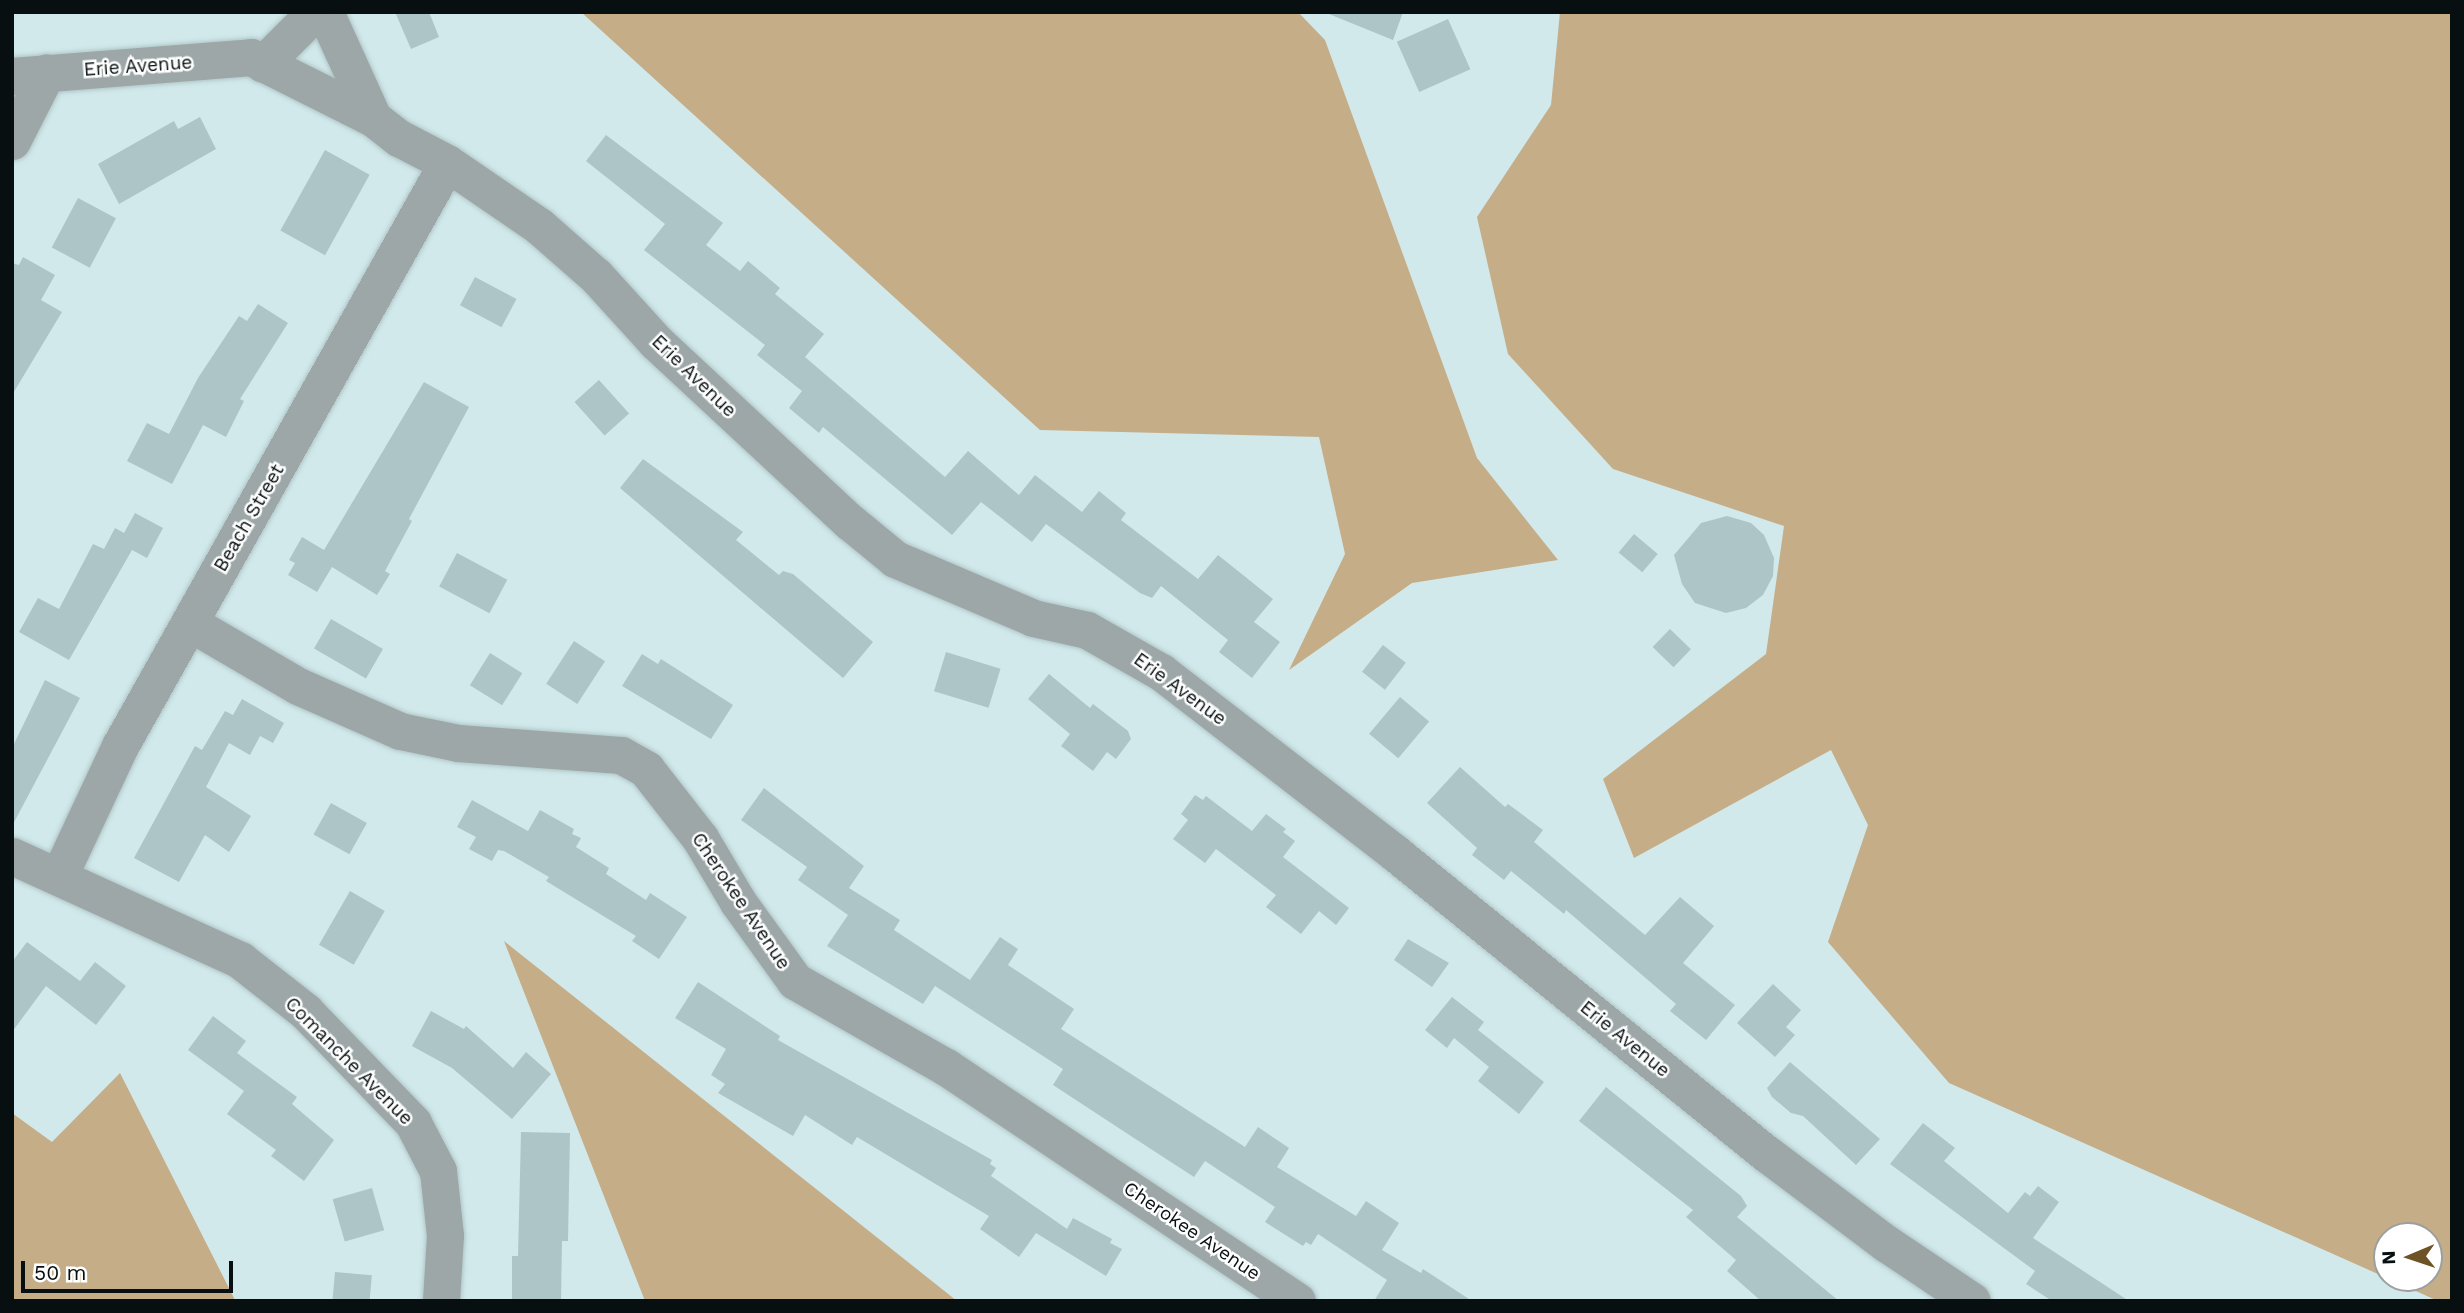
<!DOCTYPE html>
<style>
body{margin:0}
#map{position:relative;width:2464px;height:1313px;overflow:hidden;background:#d1e9eb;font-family:"Work Sans",sans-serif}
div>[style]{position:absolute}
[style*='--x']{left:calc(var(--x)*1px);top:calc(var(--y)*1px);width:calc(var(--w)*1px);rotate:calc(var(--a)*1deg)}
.forest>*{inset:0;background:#c5ad88}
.building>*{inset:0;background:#aec5c7;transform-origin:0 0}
.roads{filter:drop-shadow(0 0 2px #b1c6c8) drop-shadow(0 0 2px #b1c6c8)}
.minor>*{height:37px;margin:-18.5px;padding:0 18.5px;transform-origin:18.5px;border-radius:18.5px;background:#9da7a8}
span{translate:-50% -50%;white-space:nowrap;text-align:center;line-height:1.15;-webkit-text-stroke:5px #fff;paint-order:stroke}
.street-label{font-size:19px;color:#070f10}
.frame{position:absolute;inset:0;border:14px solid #070f10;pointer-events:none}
.north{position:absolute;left:2373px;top:1222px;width:70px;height:70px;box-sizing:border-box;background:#fff;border:2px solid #9c9f9f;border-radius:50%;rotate:268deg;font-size:19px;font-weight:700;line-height:28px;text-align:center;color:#070f10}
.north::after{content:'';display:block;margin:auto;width:24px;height:32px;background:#6e5425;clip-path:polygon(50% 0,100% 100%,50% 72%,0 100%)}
.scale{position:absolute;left:21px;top:1261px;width:212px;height:32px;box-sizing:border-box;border:4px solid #070f10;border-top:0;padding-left:9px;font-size:21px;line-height:24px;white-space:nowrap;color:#070f10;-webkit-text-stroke:5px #fff;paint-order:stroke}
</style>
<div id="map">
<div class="forest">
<div style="clip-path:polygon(581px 12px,1298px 12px,1325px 40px,1477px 458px,1558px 560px,1412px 583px,1289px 670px,1345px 554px,1319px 437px,1040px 430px)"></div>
<div style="clip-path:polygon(1560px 12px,2452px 12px,2452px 1301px,2438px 1301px,2387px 1278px,2429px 1278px,2429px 1236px,2387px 1236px,2387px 1278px,1949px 1083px,1828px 942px,1868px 825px,1831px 750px,1634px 858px,1603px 779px,1766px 654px,1784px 526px,1613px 469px,1508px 354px,1477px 217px,1551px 105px)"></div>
<div style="clip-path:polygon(504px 941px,957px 1301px,645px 1301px)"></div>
<div style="clip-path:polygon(120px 1073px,234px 1298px,234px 1301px,12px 1301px,12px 1113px,52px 1142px)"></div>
</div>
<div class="building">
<div style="clip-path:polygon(395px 12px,429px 12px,439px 37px,411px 49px)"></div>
<div style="clip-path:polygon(1324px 12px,1403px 12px,1393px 40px)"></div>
<div style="left:1448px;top:19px;width:55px;height:56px;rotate:66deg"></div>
<div style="clip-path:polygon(200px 117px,216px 149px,119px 204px,98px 164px,174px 121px,178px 129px)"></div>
<div style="clip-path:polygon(606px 135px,723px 223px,706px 245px,740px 271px,748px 261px,780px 288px,775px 294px,824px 334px,805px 357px,945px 477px,968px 451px,1019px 495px,1035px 475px,1082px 512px,1099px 491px,1126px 513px,1121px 520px,1198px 579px,1218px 555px,1273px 599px,1254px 622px,1280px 642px,1252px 678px,1219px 652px,1228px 640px,1161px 586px,1152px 598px,1140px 593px,1046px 524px,1032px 542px,981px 502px,952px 535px,823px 427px,819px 433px,789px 408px,802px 391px,757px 355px,765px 345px,644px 250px,665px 224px,586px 161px)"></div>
<div style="left:325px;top:150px;width:51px;height:92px;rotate:29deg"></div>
<div style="left:78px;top:198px;width:43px;height:56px;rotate:28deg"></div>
<div style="clip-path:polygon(23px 257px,55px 275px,41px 300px,62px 312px,12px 395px,12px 263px,19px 265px)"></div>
<div style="left:475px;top:277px;width:47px;height:32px;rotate:28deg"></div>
<div style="clip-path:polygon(258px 304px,288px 323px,240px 399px,244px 401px,226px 437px,203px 425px,172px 484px,127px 461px,147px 423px,169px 434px,198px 378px,239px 316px,247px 321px)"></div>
<div style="left:599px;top:380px;width:45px;height:33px;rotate:48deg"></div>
<div style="clip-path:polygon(424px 382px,469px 407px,409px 519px,412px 521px,385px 571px,390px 574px,377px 595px,332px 567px,317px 592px,288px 575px,295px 563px,289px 560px,302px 537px,324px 550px)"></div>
<div style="clip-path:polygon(643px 459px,743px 532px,736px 540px,779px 575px,783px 571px,793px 574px,873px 642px,843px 678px,620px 488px)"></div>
<div style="clip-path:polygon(135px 513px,163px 528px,147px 558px,132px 550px,69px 660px,19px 632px,38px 598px,59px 609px,93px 544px,104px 549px,115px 528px,124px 533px)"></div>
<div style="clip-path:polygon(1727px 516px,1751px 523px,1764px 535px,1774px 558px,1773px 576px,1763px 595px,1746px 608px,1726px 613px,1695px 603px,1682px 584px,1674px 555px,1701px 523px)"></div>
<div style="left:1634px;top:534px;width:31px;height:24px;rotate:40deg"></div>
<div style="left:457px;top:553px;width:57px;height:38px;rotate:28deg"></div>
<div style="left:331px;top:619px;width:60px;height:34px;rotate:30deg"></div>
<div style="left:1670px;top:629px;width:29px;height:25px;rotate:44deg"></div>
<div style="left:574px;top:641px;width:37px;height:51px;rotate:33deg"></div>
<div style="left:1383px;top:645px;width:29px;height:34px;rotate:38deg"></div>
<div style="left:946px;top:652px;width:57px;height:41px;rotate:17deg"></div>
<div style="left:490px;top:653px;width:38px;height:38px;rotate:32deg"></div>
<div style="clip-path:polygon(642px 654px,658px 664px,661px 659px,733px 705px,711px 739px,622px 686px)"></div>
<div style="clip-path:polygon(1049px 674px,1090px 708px,1093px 704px,1128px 731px,1131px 739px,1116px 759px,1107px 752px,1093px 771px,1061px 746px,1070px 734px,1028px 699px)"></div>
<div style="clip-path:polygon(45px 680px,80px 698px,12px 826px,12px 748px)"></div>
<div style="left:1400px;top:697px;width:38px;height:48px;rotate:40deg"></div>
<div style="clip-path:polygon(242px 699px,284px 723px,273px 743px,260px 736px,250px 755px,229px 743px,206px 787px,251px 816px,229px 852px,205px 835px,179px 882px,134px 858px,195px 746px,202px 750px,225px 711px,233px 715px)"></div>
<div style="clip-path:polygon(1460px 767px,1505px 807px,1508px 804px,1543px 830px,1534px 842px,1645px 935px,1680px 897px,1714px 926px,1683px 963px,1735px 1005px,1706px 1040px,1670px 1011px,1676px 1004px,1566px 910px,1564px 914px,1511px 871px,1504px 880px,1472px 855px,1477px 848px,1427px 803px)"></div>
<div style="clip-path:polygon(764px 788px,864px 866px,849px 888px,900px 920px,894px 930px,970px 980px,1000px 937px,1018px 949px,1008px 965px,1074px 1009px,1061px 1029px,1245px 1147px,1258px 1127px,1289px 1148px,1277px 1167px,1356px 1216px,1366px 1201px,1399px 1223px,1382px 1250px,1421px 1273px,1423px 1269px,1472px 1301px,1374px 1301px,1387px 1280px,1318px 1234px,1311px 1245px,1306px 1242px,1303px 1246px,1265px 1222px,1275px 1207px,1205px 1161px,1194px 1177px,1137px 1140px,1053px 1085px,1063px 1069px,935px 986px,923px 1004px,827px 946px,848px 915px,798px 880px,807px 867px,741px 820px)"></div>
<div style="clip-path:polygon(1195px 795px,1203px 800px,1206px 796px,1252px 831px,1266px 814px,1286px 829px,1283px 832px,1295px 841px,1283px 857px,1349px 908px,1336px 925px,1319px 911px,1301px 934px,1266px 907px,1276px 895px,1216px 849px,1205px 863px,1173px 839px,1188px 820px,1181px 814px)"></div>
<div style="clip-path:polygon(472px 800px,528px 831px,540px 810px,574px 829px,572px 834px,581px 838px,576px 847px,609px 868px,606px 874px,646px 900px,650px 893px,687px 917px,659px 959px,632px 941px,636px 936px,546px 881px,549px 877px,504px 851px,498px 850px,492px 861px,469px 849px,476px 837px,457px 827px)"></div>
<div style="left:331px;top:803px;width:41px;height:36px;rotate:29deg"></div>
<div style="left:350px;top:891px;width:40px;height:62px;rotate:30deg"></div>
<div style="clip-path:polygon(1408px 939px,1449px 963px,1432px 987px,1394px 960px)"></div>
<div style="clip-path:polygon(27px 942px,80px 981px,95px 962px,126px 986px,96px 1025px,46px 986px,12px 1032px,12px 962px)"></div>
<div style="clip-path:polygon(698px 982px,780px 1036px,778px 1040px,992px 1160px,990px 1164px,996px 1168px,991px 1176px,1067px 1229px,1073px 1218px,1112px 1239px,1110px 1243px,1122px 1249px,1106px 1276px,1036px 1233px,1019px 1257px,980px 1229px,989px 1216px,857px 1137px,852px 1145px,805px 1115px,793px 1136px,718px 1093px,725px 1084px,711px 1075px,726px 1049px,675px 1018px)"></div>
<div style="clip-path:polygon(1773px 984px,1801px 1010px,1786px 1027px,1795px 1035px,1775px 1057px,1737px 1023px)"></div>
<div style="clip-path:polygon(1452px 997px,1484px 1022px,1478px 1030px,1544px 1082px,1519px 1114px,1478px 1081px,1489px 1067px,1454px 1038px,1447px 1048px,1425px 1030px)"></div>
<div style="clip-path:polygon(431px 1011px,464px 1029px,466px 1026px,513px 1068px,526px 1052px,551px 1074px,512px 1119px,452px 1068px,412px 1046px)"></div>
<div style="clip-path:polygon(213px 1016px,246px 1041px,237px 1053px,297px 1097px,292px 1104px,334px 1140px,304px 1181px,271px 1156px,276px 1150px,227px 1114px,244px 1091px,188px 1050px)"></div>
<div style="clip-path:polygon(1790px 1062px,1880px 1139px,1856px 1165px,1803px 1116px,1791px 1113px,1772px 1097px,1767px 1088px)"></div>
<div style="clip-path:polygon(1606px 1087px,1741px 1196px,1747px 1206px,1737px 1217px,1839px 1301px,1761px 1301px,1727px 1271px,1736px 1260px,1686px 1217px,1693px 1210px,1579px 1121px)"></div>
<div style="clip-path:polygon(1923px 1123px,1955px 1148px,1944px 1161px,2008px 1213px,2025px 1192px,2030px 1196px,2038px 1186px,2059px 1202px,2033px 1238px,2129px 1301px,2052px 1301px,2026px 1284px,2035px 1271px,1890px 1164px)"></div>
<div style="clip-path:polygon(521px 1132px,570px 1133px,568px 1241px,562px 1241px,561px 1301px,512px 1301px,512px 1256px,518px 1256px)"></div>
<div style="left:372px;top:1188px;width:44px;height:41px;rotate:74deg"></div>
<div style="left:335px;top:1272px;width:37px;height:29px;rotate:5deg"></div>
</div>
<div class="roads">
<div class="minor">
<div style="--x:325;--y:12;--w:116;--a:65.6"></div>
<div style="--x:263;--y:64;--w:74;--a:-45"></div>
<div style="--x:12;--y:76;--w:240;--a:-4.5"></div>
<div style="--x:251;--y:57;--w:136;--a:26.6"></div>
<div style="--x:373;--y:118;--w:33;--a:38"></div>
<div style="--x:399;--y:138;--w:54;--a:27.5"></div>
<div style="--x:447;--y:163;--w:112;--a:34.4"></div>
<div style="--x:539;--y:226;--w:76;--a:41.3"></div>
<div style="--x:596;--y:276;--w:89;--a:47.7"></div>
<div style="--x:656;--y:342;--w:265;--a:42.9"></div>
<div style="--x:850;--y:522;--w:58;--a:39.4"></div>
<div style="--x:895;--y:559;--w:150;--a:23.1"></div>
<div style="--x:1033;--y:618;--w:55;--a:12.5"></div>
<div style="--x:1087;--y:630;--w:85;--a:29.6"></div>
<div style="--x:1161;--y:672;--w:296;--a:37.7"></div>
<div style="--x:1395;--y:853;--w:479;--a:39"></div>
<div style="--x:1767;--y:1154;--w:150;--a:36.9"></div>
<div style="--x:1887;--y:1244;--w:102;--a:33.8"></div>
<div style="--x:12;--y:141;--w:77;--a:-63.1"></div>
<div style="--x:190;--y:623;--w:125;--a:30.3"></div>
<div style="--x:298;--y:686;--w:111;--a:23.8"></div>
<div style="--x:400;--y:731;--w:59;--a:11.7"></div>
<div style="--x:458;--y:743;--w:163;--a:4.2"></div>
<div style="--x:621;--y:755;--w:29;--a:29"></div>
<div style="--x:646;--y:769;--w:88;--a:52"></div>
<div style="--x:700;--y:838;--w:74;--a:59.3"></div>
<div style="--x:738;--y:902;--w:97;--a:54.2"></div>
<div style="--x:795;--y:981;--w:174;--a:29.7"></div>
<div style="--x:946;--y:1067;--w:422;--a:33.7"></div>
<div style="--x:12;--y:856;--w:251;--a:24.5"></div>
<div style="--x:240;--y:960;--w:83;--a:38.1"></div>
<div style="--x:305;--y:1011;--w:156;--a:46"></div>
<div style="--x:413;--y:1123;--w:54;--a:62.5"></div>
<div style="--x:438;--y:1171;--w:64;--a:83.8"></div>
<div style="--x:445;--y:1235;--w:66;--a:93.5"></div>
<div style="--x:59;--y:876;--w:144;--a:-64.9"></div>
<div style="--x:120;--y:746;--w:668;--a:-60.71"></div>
</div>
</div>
<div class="street-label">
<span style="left:138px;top:66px;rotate:-4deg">Erie Avenue</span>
<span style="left:694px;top:376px;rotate:44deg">Erie Avenue</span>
<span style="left:249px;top:518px;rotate:-60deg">Beach Street</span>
<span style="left:1180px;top:689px;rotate:36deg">Erie Avenue</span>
<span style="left:741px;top:901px;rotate:56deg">Cherokee Avenue</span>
<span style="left:1625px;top:1039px;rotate:39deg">Erie Avenue</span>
<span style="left:349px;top:1061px;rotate:45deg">Comanche Avenue</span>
<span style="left:1192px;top:1231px;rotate:34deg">Cherokee Avenue</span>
</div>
<div class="frame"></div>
<div class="north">N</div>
<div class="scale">50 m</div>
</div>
